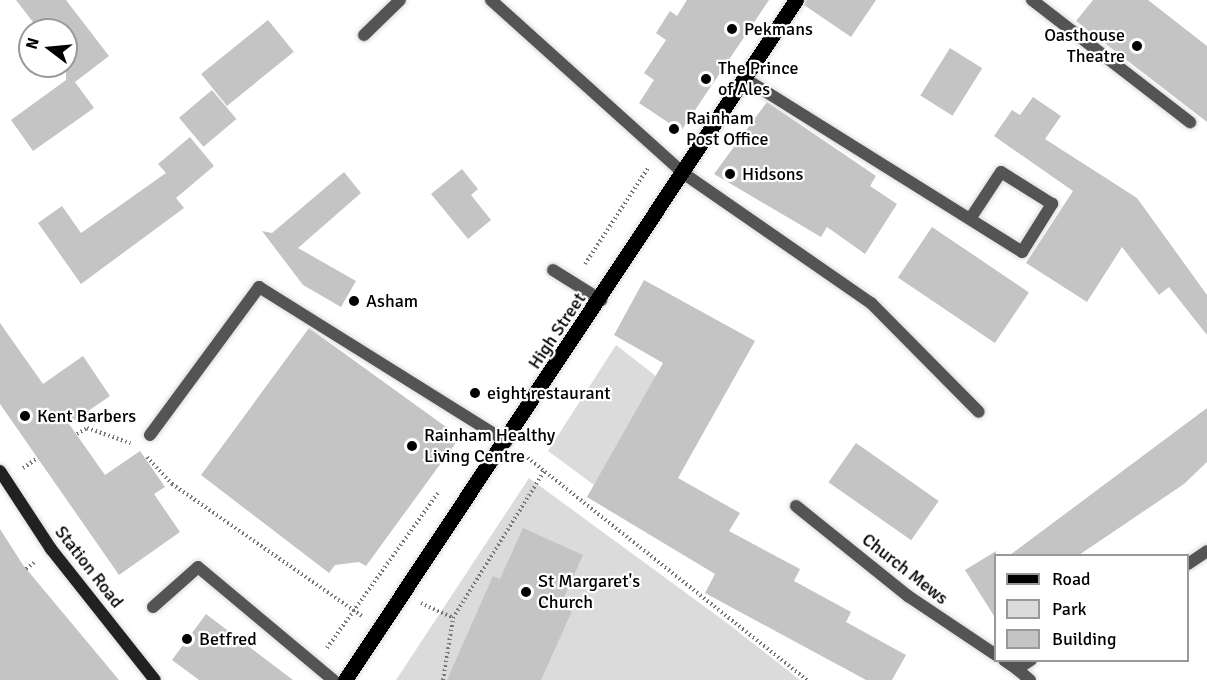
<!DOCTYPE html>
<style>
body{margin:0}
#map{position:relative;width:1207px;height:680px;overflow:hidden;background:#fff;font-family:Signika,sans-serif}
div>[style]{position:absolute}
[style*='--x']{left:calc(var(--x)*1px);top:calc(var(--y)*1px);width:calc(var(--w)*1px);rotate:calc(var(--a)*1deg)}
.green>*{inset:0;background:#dbdbdb}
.building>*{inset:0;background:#c4c4c4;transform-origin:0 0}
.path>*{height:4px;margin-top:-2px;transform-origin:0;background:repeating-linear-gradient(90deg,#767676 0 1.5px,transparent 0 4.5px)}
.roads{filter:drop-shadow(0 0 2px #dbdbdb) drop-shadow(0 0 2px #dbdbdb)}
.lane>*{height:12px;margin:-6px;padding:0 6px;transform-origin:6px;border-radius:6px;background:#545454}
.street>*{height:12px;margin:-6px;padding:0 6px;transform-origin:6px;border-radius:6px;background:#545454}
.secondary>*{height:12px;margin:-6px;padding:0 6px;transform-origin:6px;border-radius:6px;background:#212121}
.primary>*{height:15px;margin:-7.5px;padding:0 7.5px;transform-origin:7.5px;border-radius:7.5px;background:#000}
.dots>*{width:16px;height:16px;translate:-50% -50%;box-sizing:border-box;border:3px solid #fff;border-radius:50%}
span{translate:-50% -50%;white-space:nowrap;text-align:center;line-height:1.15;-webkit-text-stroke:4.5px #fff;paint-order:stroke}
.poi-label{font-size:18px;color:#000}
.left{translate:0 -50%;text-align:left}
.right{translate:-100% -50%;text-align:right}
.street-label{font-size:18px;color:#000}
.legend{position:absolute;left:994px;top:554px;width:195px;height:108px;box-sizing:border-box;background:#fff;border:2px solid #999;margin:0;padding:8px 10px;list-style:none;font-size:18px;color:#000}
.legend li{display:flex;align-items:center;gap:12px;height:30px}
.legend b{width:30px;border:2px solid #999}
.north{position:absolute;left:18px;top:18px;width:60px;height:60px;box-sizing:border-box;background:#fff;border:2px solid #999;border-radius:50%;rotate:286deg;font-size:16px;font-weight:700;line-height:24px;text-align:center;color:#000}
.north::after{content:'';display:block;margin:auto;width:21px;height:27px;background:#000;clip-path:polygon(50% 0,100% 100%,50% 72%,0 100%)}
</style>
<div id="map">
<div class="green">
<div style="clip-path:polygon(616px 345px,661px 380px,598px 488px,548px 451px)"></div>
<div style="clip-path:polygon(529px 478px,727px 623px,800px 680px,396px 680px)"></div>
</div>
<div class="building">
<div style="clip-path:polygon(16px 0,66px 0,109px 56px,75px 82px,94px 108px,33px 151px,11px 120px,66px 80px,66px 30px,39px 30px)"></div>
<div style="clip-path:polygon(687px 0,769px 0,681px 131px,639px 103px,654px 80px,644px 73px,666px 40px,656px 33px,670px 11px,677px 16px)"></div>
<div style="clip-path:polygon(806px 0,876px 0,851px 37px,804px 5px)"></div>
<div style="clip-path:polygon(1093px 0,1148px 0,1207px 46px,1207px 122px,1076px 21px)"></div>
<div style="left:268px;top:20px;width:41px;height:86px;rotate:51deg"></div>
<div style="left:950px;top:48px;width:38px;height:56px;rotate:32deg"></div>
<div style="left:212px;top:90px;width:38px;height:43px;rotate:50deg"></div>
<div style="clip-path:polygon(1033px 97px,1061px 116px,1045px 139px,1137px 198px,1207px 295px,1207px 335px,1169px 287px,1159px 295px,1122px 247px,1087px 302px,1026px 263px,1073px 191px,994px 136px,1012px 110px,1020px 115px)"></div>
<div style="clip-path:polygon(767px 102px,876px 176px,870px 186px,897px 204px,865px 254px,827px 227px,821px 237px,714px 174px)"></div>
<div style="clip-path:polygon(190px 137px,214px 166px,176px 198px,184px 208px,81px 284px,38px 223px,62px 206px,81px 233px,166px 173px,158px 164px)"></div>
<div style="clip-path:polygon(462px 169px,478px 189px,471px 195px,491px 220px,468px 239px,431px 194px)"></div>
<div style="clip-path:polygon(344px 172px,361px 193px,298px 248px,356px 281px,341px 307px,303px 285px,262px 231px,272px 233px)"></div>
<div style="left:932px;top:227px;width:117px;height:61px;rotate:34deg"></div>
<div style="clip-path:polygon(644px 280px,755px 341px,678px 478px,740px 513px,729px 531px,800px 569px,794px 581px,851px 612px,846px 622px,906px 655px,892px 680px,866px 680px,705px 593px,715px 574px,587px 497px,663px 363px,614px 335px)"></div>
<div style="clip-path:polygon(0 323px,43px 384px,83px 356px,110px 396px,69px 424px,105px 475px,140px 451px,165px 487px,154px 494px,180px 532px,119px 575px,0 404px)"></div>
<div style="clip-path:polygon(309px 328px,460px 437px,366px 566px,359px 562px,335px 565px,329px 573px,201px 475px)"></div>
<div style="clip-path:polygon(1207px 408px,1207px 462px,1184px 484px,1079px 555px,1010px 555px)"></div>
<div style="left:856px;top:443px;width:101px;height:48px;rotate:35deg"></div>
<div style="clip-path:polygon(523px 528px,583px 555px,560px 606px,572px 611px,541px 680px,447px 680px,493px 576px,500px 579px)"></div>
<div style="clip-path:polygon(0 529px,23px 565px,119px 680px,0 680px)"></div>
<div style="clip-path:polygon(996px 551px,996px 619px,965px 570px)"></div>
<div style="clip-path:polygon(206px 614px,293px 680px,199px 680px,172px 660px)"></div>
</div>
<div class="path">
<div style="--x:585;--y:264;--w:115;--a:-56.7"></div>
<div style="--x:77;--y:434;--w:12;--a:-31"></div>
<div style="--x:87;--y:428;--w:46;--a:19.2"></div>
<div style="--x:524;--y:455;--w:362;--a:38.5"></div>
<div style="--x:147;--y:457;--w:37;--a:47"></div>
<div style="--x:172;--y:484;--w:231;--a:34.8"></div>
<div style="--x:23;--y:468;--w:18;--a:-34"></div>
<div style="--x:26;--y:569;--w:11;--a:-38"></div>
<div style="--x:421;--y:603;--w:35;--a:25"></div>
<div style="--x:327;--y:648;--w:191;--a:-54.4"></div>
<div style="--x:443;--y:680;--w:63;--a:-80.8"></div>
<div style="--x:453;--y:618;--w:173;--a:-58.2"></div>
</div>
<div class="roads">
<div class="lane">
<div style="--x:491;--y:0;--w:258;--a:42"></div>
<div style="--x:683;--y:173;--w:229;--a:34.7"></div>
<div style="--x:871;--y:303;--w:153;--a:45.3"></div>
<div style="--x:364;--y:35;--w:50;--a:-44.2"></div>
<div style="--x:744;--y:78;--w:328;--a:32"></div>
<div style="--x:1022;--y:252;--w:57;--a:-58"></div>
<div style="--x:1052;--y:204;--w:60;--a:-147.9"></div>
<div style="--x:1001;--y:172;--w:56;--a:123.4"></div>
<div style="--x:553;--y:270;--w:57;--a:32"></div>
<div style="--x:150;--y:435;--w:184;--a:-53.6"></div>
<div style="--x:259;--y:287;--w:292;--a:32"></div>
<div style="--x:153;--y:607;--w:60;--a:-41.6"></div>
<div style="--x:198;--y:567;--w:176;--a:39.9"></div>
</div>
<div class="street">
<div style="--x:1032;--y:0;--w:200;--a:37.7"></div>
<div style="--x:796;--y:506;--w:144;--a:38.8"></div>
<div style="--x:908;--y:596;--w:106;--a:33.8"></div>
<div style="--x:1188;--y:564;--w:23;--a:-34"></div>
<div style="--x:1004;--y:660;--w:16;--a:35"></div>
<div style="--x:1030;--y:680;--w:17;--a:-140"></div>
<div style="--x:1017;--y:669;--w:17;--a:-33"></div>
</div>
<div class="secondary">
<div style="--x:0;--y:471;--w:93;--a:56.8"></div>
<div style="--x:51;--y:549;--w:167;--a:51.6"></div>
</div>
<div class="primary">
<div style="--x:345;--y:680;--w:816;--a:-56.45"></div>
</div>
</div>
<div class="dots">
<div style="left:732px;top:29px;background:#000"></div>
<div style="left:1137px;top:46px;background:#000"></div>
<div style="left:706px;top:79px;background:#000"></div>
<div style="left:674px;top:129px;background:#000"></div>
<div style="left:730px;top:174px;background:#000"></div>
<div style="left:354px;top:301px;background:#000"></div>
<div style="left:475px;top:393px;background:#000"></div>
<div style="left:25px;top:416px;background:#000"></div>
<div style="left:412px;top:446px;background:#000"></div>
<div style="left:526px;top:592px;background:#000"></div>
<div style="left:187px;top:639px;background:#000"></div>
</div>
<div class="poi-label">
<span class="left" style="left:744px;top:29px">Pekmans</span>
<span class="right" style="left:1125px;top:46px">Oasthouse<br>Theatre</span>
<span class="left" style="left:718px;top:79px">The Prince<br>of Ales</span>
<span class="left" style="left:686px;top:129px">Rainham<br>Post Office</span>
<span class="left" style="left:742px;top:174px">Hidsons</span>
<span class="left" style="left:366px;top:301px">Asham</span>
<span class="left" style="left:487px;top:393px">eight restaurant</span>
<span class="left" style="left:37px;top:416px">Kent Barbers</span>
<span class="left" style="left:424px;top:446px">Rainham Healthy<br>Living Centre</span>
<span class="left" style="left:538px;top:592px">St Margaret's<br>Church</span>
<span class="left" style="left:199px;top:639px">Betfred</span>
</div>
<div class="street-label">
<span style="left:557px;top:331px;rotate:-56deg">High Street</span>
<span style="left:89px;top:567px;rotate:52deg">Station Road</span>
<span style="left:905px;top:569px;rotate:38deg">Church Mews</span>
</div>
<ul class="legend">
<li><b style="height:8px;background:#000"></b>Road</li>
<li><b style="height:16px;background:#dbdbdb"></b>Park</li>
<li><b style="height:16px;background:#c4c4c4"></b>Building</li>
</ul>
<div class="north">N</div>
</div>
